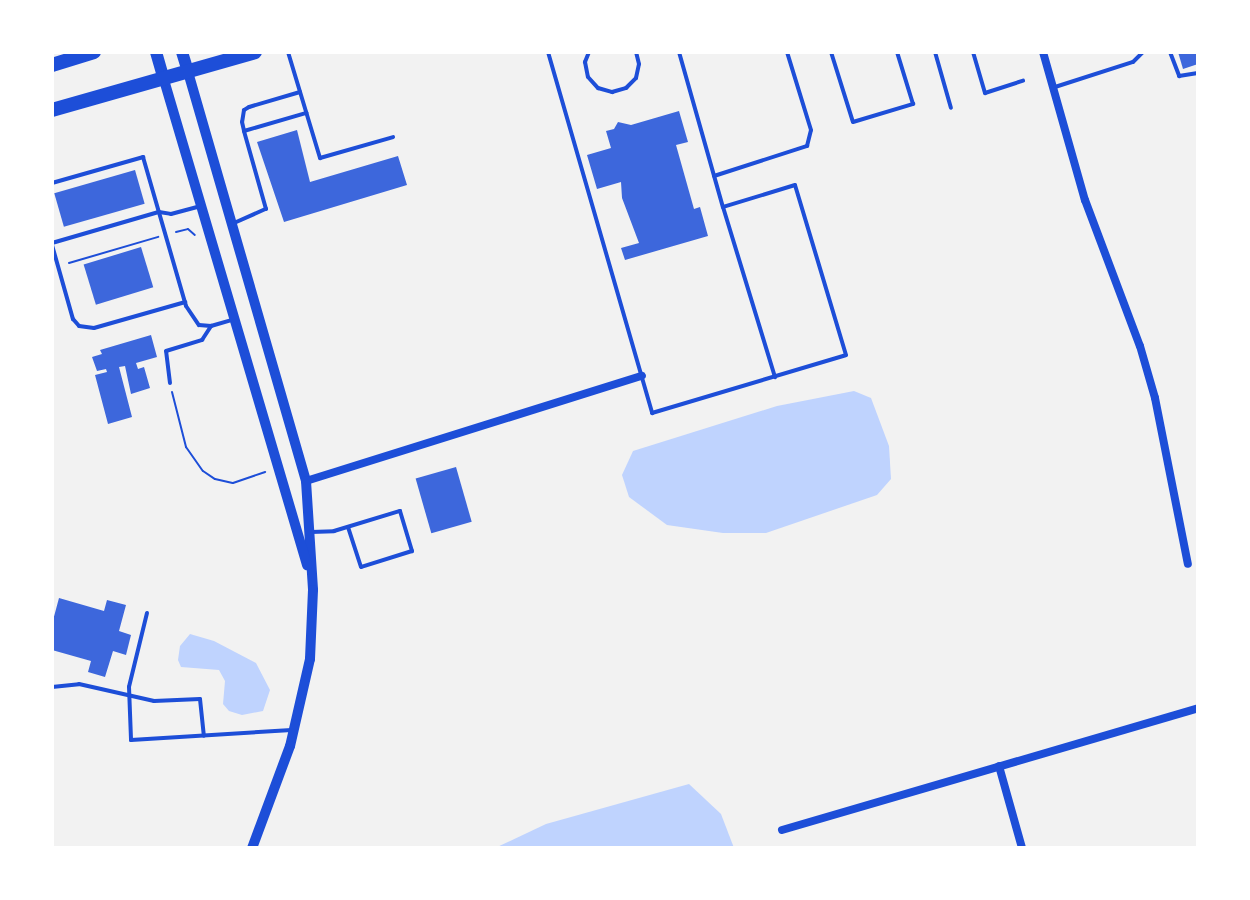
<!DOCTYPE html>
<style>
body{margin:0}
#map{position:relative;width:1250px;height:900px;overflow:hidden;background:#f2f2f2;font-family:"Varela Round",sans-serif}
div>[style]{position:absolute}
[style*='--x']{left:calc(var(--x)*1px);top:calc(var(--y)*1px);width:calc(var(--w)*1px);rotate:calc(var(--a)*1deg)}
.water>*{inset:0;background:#bfd3fe}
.building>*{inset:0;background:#3d67dc;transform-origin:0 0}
.path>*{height:2px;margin:-1px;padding:0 1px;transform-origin:1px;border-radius:1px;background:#1d4ed8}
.service>*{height:4px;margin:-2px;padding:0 2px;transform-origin:2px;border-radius:2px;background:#1d4ed8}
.minor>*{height:8px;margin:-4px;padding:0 4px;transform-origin:4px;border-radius:4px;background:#1d4ed8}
.tertiary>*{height:10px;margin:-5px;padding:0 5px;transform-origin:5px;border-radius:5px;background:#1d4ed8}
.secondary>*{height:12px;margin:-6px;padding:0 6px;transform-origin:6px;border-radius:6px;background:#1d4ed8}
.primary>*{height:14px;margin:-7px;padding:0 7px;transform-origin:7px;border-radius:7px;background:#1d4ed8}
span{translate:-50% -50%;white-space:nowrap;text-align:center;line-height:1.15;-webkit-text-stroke:6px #fff;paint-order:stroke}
.frame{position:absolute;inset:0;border:54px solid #fff;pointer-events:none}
</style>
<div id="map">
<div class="water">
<div style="clip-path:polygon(854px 391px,871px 398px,889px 446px,891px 479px,877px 495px,766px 533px,723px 533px,667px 525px,629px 497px,622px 475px,633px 451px,777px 406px)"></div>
<div style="clip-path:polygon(190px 634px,214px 641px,256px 663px,270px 690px,263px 711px,242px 715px,229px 711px,223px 704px,225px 681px,219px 670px,181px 667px,178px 660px,180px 646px)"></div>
<div style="clip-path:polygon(689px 784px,721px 814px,734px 848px,495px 848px,546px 824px)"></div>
</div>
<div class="building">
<div style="clip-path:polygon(1178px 52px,1198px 52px,1198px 64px,1183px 69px)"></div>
<div style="clip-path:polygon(679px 111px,688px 142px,676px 145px,694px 209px,700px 207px,708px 236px,625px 260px,621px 248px,639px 243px,622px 198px,621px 182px,597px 189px,587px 155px,611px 148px,606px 131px,614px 129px,618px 122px,631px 125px)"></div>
<div style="clip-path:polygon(297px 130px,310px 182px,398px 156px,407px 185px,284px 222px,257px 142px)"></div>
<div style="left:135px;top:170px;width:35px;height:84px;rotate:74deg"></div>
<div style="left:141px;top:247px;width:42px;height:60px;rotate:73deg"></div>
<div style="clip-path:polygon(151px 335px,157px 357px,136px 363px,138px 369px,144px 367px,150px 388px,131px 394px,125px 366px,119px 367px,132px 417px,108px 424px,95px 375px,107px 372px,106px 369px,97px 371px,92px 357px,102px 354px,100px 350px)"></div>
<div style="left:456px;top:467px;width:57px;height:42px;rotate:74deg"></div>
<div style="clip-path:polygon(59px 598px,104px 611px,107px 600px,126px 605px,119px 631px,131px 635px,126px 655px,113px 651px,105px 677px,88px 672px,91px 661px,52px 650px,52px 624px)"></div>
</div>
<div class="path">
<div style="--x:176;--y:232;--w:12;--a:-14"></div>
<div style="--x:188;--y:229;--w:9;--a:41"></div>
<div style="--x:69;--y:263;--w:93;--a:-16.3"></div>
<div style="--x:172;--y:392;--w:57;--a:75.7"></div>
<div style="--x:186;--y:447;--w:29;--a:55"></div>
<div style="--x:203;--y:471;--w:14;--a:34"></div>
<div style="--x:215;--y:479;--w:18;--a:13"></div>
<div style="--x:233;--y:483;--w:34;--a:-19"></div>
</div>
<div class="service">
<div style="--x:288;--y:52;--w:111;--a:73.2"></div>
<div style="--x:320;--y:158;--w:76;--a:-16"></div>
<div style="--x:548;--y:52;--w:376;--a:73.9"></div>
<div style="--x:652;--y:413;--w:202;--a:-16.6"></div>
<div style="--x:846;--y:355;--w:177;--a:-106.7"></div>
<div style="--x:795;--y:185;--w:75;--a:163"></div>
<div style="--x:723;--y:207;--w:178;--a:73"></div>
<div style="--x:589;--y:52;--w:11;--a:112"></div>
<div style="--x:585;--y:62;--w:15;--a:79"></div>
<div style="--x:588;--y:77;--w:15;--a:48"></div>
<div style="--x:598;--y:88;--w:15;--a:16"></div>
<div style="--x:612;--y:92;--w:15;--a:-16"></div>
<div style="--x:626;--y:88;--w:14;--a:-45"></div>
<div style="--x:636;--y:78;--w:14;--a:-78"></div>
<div style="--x:639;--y:64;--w:12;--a:-104"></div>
<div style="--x:679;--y:52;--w:161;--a:74.2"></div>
<div style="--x:831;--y:52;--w:73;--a:72.6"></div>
<div style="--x:853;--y:122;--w:63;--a:-16.7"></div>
<div style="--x:913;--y:104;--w:54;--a:-107.1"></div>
<div style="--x:935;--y:52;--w:58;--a:74.1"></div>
<div style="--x:973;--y:52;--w:43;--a:73.7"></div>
<div style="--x:985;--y:93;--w:40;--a:-18"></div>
<div style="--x:1170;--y:52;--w:26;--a:69"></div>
<div style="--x:1179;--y:76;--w:19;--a:-9"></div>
<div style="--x:1055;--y:87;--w:82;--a:-17.8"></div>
<div style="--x:1133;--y:62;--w:14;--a:-45"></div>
<div style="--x:300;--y:92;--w:53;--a:163.6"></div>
<div style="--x:249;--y:107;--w:6;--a:149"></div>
<div style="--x:244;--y:110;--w:12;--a:99"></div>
<div style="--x:242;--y:122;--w:9;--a:77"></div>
<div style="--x:244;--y:131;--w:65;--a:-16.2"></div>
<div style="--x:714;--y:176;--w:98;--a:-17.9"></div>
<div style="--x:807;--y:146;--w:16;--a:-76"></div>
<div style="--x:811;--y:130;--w:82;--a:-107.1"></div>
<div style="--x:52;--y:183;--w:95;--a:-15.9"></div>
<div style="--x:143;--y:157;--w:155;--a:73.9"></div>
<div style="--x:186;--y:306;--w:23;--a:56"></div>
<div style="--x:199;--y:325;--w:12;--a:5"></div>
<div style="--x:234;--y:223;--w:35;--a:-24"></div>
<div style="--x:266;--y:209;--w:81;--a:-105.8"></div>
<div style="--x:52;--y:243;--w:111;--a:-16.2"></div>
<div style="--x:159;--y:212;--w:12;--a:9"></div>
<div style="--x:171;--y:214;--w:30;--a:-15"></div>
<div style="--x:52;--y:245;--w:77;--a:74.2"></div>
<div style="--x:73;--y:319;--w:9;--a:49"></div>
<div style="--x:79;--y:326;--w:15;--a:8"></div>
<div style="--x:94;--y:328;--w:95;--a:-15.9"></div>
<div style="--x:170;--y:383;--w:32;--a:-97"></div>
<div style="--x:166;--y:351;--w:38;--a:-17"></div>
<div style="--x:202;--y:340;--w:17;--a:-57"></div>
<div style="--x:211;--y:326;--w:22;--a:-16"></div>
<div style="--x:311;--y:532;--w:23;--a:-2"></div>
<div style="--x:334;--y:531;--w:69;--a:-16.9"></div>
<div style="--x:400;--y:511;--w:42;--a:73.3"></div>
<div style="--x:412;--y:551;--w:53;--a:162.6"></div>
<div style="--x:361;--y:567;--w:42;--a:-108"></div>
<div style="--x:147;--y:613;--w:76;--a:103.7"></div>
<div style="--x:129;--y:687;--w:53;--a:87.8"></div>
<div style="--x:131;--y:740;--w:161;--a:-3.6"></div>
<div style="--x:52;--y:687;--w:27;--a:-6"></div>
<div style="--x:79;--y:684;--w:77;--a:12.8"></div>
<div style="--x:154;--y:701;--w:46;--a:-2.5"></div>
<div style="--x:200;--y:699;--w:37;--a:84"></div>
</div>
<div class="minor">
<div style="--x:1043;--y:52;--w:154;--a:74.2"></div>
<div style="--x:1085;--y:200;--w:156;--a:69.4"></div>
<div style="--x:1140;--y:346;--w:54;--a:73.9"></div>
<div style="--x:1155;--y:398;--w:169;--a:78.8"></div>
<div style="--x:306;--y:481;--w:352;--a:-17.4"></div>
<div style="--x:999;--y:766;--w:85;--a:74.3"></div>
<div style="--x:782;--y:830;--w:434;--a:-16.3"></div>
</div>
<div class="tertiary">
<div style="--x:188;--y:72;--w:426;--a:73.9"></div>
<div style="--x:306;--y:481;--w:109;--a:86.3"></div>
<div style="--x:313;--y:590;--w:69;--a:92.5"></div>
<div style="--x:310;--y:659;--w:89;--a:102.9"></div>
<div style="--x:290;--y:746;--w:109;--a:110.4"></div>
<div style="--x:164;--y:80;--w:506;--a:73.57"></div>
</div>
<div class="secondary">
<div style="--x:156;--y:52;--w:29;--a:74"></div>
<div style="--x:182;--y:52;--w:21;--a:73"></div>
</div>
<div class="primary">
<div style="--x:52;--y:65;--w:44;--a:-17.2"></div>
<div style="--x:52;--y:110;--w:211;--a:-15.9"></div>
</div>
<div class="frame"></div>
</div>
